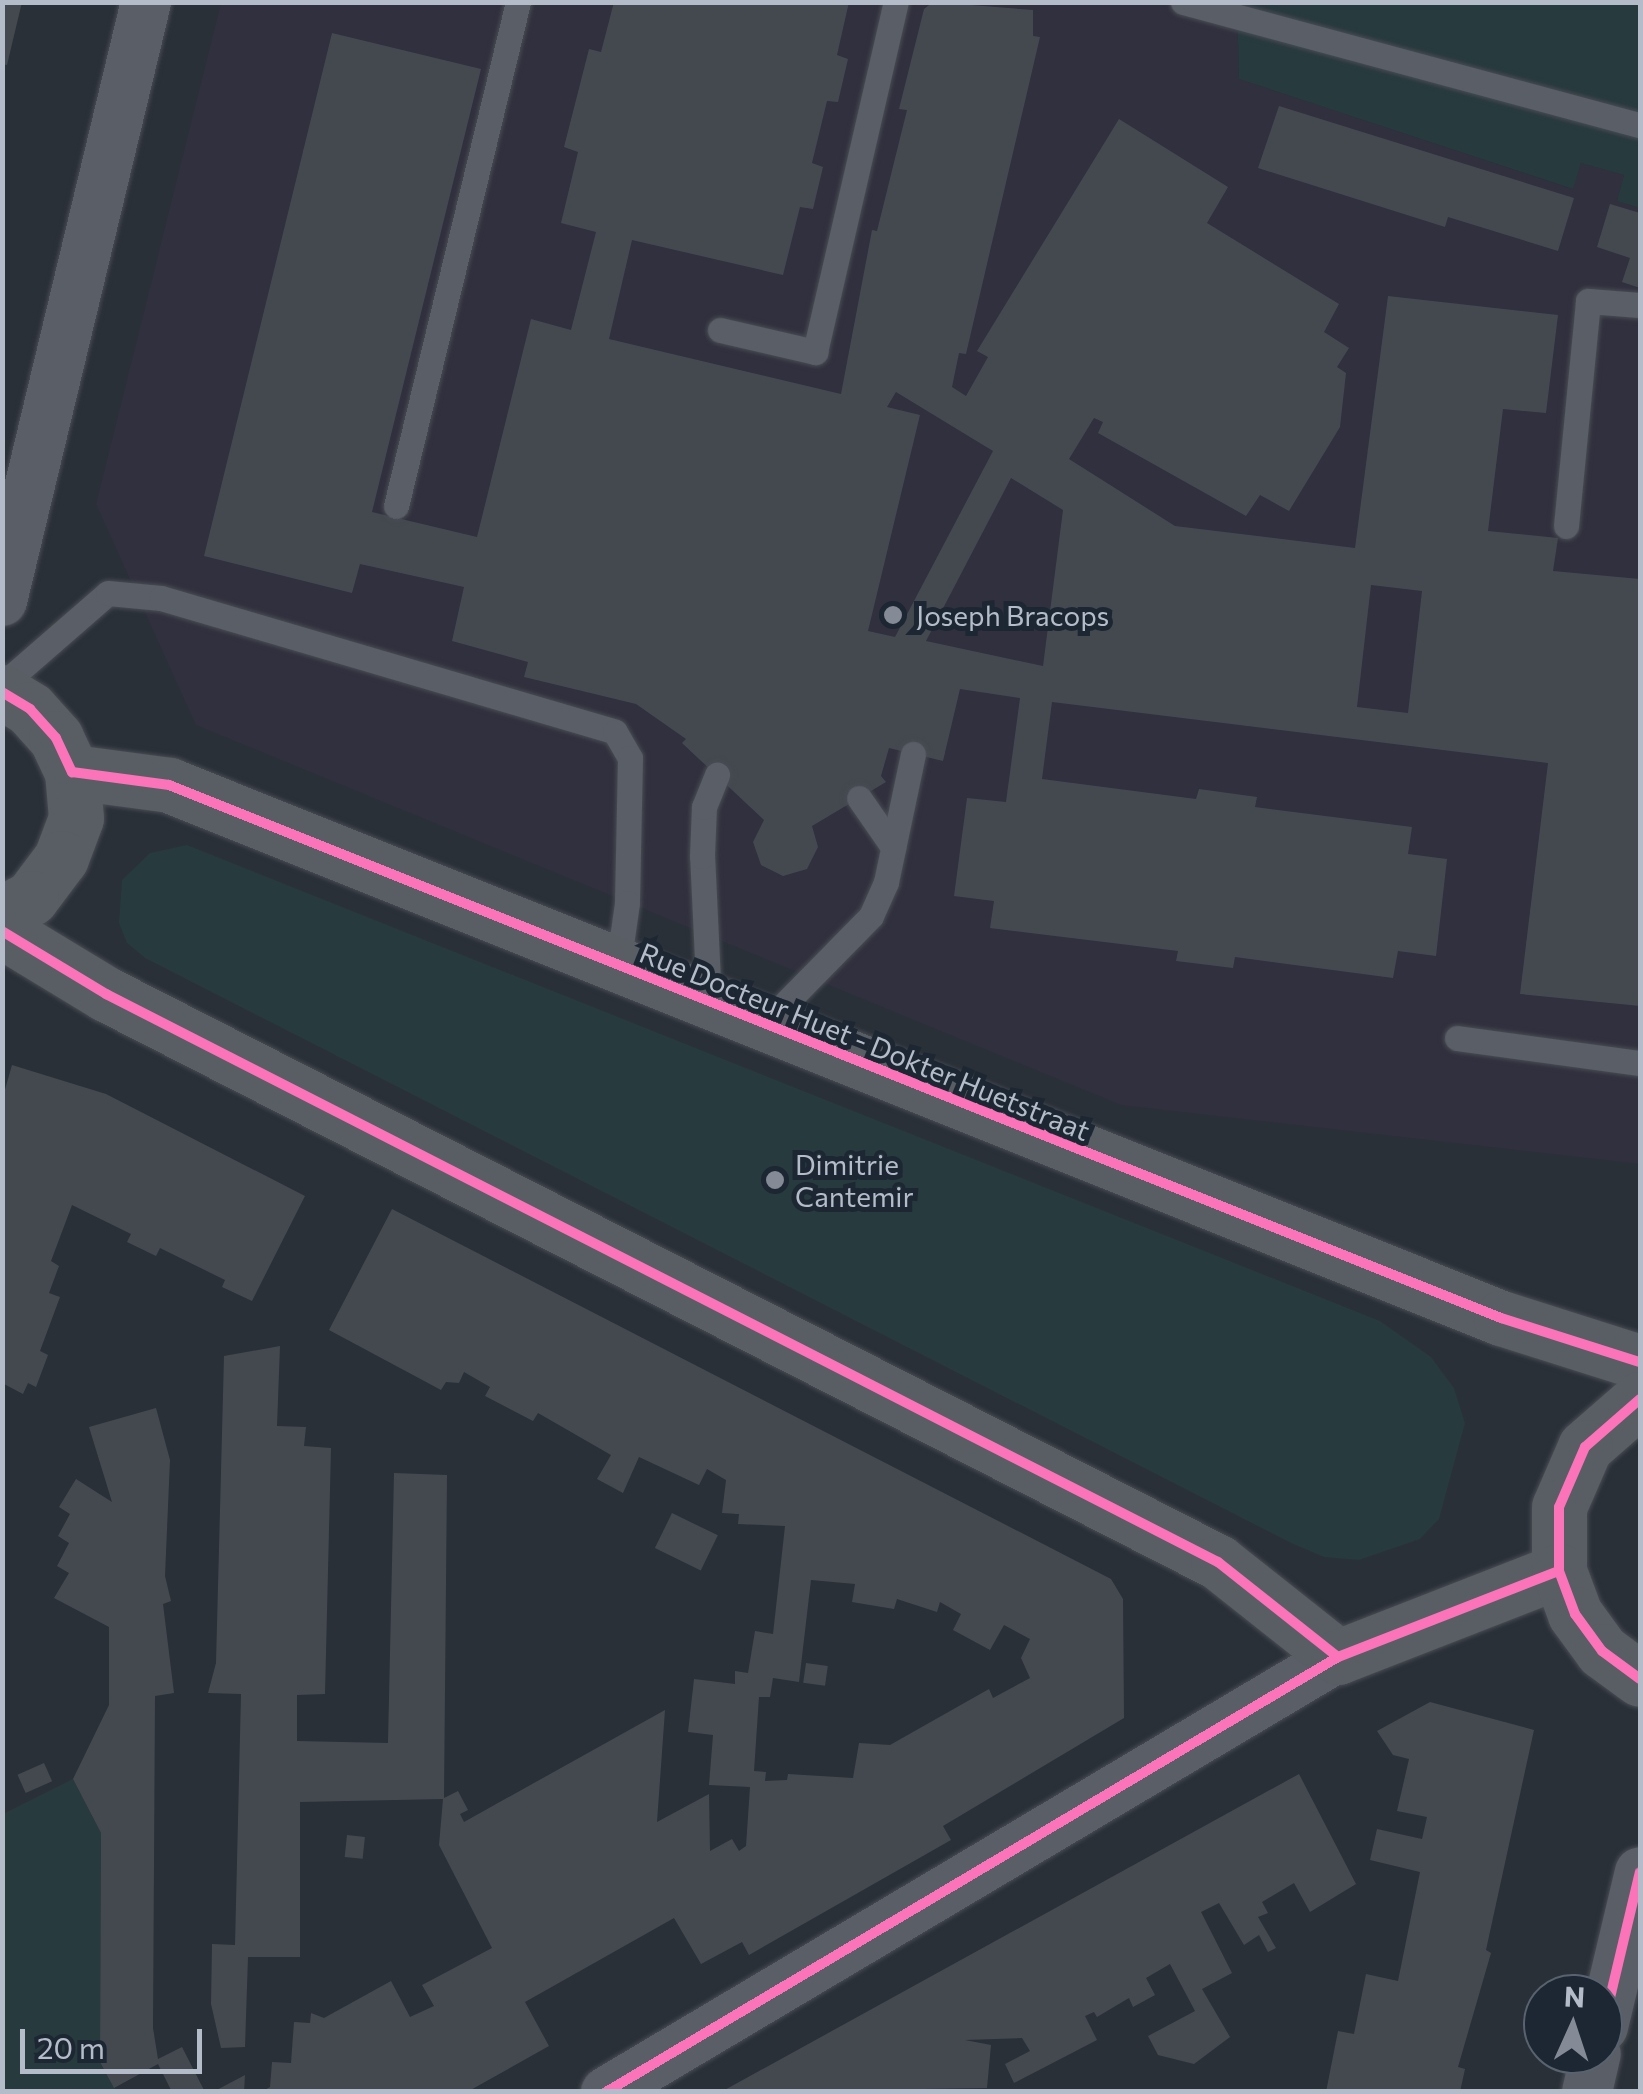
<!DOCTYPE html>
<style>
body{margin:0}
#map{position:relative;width:1643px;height:2094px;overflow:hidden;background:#2a3038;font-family:Commissioner,sans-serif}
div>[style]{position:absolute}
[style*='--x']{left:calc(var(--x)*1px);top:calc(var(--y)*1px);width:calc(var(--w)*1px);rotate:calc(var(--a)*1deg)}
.medical>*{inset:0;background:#31303e}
.green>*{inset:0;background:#273a3e}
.building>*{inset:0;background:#444950;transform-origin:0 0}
.roads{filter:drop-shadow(0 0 2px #484c53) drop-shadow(0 0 2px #484c53)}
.lane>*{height:25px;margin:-12.5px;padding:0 12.5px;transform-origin:12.5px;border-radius:12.5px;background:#5a5e66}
.street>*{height:50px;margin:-25px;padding:0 25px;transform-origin:25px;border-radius:25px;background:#5a5e66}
.secondary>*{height:55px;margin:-27.5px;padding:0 27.5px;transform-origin:27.5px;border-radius:27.5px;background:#595d64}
.cycleway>*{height:10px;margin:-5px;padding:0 5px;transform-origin:5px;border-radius:5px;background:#fb73b8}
.dots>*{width:28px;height:28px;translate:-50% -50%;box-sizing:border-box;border:5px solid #1d2633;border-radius:50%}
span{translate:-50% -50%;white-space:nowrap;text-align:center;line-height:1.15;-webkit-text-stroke:10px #1d2633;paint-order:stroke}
.poi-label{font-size:28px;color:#b4bcc9}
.left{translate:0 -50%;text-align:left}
.street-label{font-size:28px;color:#b4bcc9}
.frame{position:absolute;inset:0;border:5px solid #b4bcc9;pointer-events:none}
.north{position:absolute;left:1523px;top:1974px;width:100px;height:100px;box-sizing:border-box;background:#1d2633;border:2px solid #59626f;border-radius:50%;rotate:3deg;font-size:28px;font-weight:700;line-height:40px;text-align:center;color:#b4bcc9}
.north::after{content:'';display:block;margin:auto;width:35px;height:45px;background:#848b96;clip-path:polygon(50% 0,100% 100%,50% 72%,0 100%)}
.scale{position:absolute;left:20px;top:2029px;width:182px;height:45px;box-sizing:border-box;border:5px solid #b4bcc9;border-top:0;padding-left:12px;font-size:30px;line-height:35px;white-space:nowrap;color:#b4bcc9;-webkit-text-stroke:8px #1d2633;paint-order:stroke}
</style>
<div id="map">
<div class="medical">
<div style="clip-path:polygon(221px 3px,1237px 3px,1239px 79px,1572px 189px,1581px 163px,1624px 175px,1617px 201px,1640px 208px,1640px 1164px,1121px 1105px,196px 725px,96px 504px)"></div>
</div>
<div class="green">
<div style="clip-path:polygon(1237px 3px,1640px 3px,1640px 208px,1617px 201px,1624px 175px,1581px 163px,1573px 189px,1239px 79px)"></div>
<div style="clip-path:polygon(187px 845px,1380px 1321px,1431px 1357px,1454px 1388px,1465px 1423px,1439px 1519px,1420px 1539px,1359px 1560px,1324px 1557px,1291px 1543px,145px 958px,127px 943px,119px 923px,122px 880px,150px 853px)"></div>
<div style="clip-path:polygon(73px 1779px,101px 1833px,100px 2062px,116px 2091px,3px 2092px,3px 1814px)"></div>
</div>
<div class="building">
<div style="clip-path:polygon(2px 2px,22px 2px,7px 65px,2px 64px)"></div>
<div style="clip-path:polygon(evenodd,614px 2px,849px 2px,837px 55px,848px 59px,838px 102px,827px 101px,812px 163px,823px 167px,813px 209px,800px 207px,783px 275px,632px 240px,609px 339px,841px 394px,872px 230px,877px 231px,907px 110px,899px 109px,924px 9px,933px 2px,1033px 10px,1033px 36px,1040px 37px,966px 354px,959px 353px,952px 387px,966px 396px,988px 357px,977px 351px,1119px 119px,1228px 187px,1207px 223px,1339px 304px,1324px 332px,1349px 348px,1337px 367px,1346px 373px,1340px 427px,1289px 511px,1260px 495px,1246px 516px,1098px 433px,1103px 422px,1094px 418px,1069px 459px,1175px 526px,1355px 548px,1388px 296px,1558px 315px,1546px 413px,1503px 409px,1488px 531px,1558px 538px,1553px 571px,1640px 579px,1640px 1006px,1520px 994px,1548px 763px,1052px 702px,1042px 779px,1196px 799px,1199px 789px,1257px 797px,1255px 807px,1412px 827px,1408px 854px,1447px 859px,1436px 956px,1398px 951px,1393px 978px,1235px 957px,1233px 968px,1176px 961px,1178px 951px,990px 928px,994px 901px,954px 896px,967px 798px,1006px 802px,1020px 698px,960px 689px,943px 761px,889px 748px,881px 776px,886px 782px,812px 826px,818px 847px,807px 869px,783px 876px,761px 865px,753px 842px,764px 820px,682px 743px,686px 739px,636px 704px,524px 677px,528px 662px,452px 641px,464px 587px,360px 564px,352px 593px,204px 556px,332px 33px,481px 69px,372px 512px,477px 537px,531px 319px,571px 330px,596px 232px,561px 223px,578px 152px,564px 147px,589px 49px,601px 52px,614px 2px,896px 392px,993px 451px,895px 637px,868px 631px,920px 415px,887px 407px,896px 392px,614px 2px,1011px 478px,1063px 510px,1043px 666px,926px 641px,1011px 478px,614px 2px,1371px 585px,1422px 591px,1408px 713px,1357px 707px,1371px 585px)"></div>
<div style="clip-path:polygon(1279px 106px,1574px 198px,1558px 251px,1448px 217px,1445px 227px,1258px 168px)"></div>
<div style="clip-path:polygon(1610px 204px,1640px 213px,1640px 288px,1622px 282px,1630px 258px,1597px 247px)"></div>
<div style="clip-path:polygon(12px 1065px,106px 1094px,305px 1196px,252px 1301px,222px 1287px,225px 1280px,160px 1248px,156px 1256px,127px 1242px,131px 1234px,72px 1205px,51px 1261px,59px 1266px,49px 1293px,60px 1297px,40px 1351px,48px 1355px,36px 1387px,28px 1383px,23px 1394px,2px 1383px,2px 1100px)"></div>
<div style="clip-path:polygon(evenodd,392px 1209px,1111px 1579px,1123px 1599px,1124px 1718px,943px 1826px,951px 1840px,749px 1955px,742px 1942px,701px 1964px,674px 1918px,525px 2002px,549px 2046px,467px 2092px,261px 2092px,270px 2087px,272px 2062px,291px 2063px,294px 2022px,310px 2023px,311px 2013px,324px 2018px,391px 1981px,410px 2017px,434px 2006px,422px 1985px,492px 1948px,439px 1845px,443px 1799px,300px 1802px,300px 1957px,248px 1957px,245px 2047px,221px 2048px,211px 2004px,212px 1944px,235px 1945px,241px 1694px,208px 1693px,216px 1663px,224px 1356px,280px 1346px,277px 1426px,306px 1427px,304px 1446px,331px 1448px,325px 1694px,297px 1695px,297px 1741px,388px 1743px,394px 1473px,447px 1475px,444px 1798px,458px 1791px,468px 1810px,460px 1814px,464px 1822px,665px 1710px,657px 1822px,709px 1794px,710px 1851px,732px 1839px,739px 1851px,746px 1846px,750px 1787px,709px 1785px,713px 1735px,688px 1732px,694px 1679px,735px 1684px,735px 1671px,748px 1673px,755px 1631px,773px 1634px,785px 1526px,738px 1524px,739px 1514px,722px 1513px,726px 1480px,707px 1469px,699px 1485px,639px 1457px,623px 1493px,597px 1479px,611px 1455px,538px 1413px,533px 1421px,485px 1396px,490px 1387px,464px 1372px,459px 1383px,446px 1382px,441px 1390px,329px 1330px,392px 1209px,811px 1580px,855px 1584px,852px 1602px,894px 1609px,897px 1599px,937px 1612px,940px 1602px,961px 1614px,953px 1630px,990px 1650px,1004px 1625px,1030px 1639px,1021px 1658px,1030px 1678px,993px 1698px,989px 1689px,890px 1745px,859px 1743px,853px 1778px,788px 1774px,787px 1780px,765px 1781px,766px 1772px,754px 1771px,759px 1697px,770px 1697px,773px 1678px,799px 1682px,811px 1580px)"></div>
<div style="clip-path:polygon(156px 1408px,170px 1460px,165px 1576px,171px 1601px,163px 1604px,174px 1693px,155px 1696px,153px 2028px,158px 2059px,182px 2047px,205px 2092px,172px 2092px,158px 2064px,114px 2088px,100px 2062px,101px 1833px,73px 1779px,109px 1705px,109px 1627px,54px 1598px,69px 1573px,57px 1566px,69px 1543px,58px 1536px,70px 1514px,59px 1507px,76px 1479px,112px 1502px,89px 1427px)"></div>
<div style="left:672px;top:1513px;width:51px;height:39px;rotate:26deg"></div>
<div style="left:806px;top:1663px;width:22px;height:20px;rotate:8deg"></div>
<div style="clip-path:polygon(1430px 1702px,1534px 1730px,1486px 1950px,1491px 1953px,1458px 2067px,1465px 2069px,1460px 2092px,1326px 2092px,1338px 2031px,1354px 2034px,1366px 1974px,1398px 1981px,1420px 1872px,1370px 1860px,1377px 1829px,1422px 1839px,1427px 1817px,1397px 1811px,1409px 1759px,1393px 1755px,1377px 1731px)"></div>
<div style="left:44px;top:1763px;width:20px;height:29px;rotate:66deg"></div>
<div style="clip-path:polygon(1299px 1774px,1356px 1884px,1310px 1912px,1294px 1883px,1262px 1902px,1268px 1913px,1258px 1917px,1276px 1948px,1268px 1952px,1259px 1935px,1244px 1945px,1219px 1903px,1201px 1912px,1232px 1973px,1202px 1989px,1230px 2037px,1194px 2064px,1158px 2055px,1148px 2036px,1195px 2011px,1170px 1964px,1146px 1978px,1155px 1995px,1133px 2007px,1129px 1998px,1097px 2017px,1094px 2012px,1085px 2016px,1097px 2040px,1014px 2083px,1005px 2064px,1030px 2051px,1022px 2038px,965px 2040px,991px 2045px,987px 2088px,721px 2092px)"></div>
<div style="left:347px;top:1835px;width:18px;height:22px;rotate:6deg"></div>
<div style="clip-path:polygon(245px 2075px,244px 2092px,213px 2092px)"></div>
</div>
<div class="roads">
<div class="lane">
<div style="--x:1183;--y:2;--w:473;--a:15.1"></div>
<div style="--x:720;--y:330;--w:98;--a:13"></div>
<div style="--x:815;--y:352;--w:359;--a:-77"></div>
<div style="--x:396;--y:506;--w:519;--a:-76.39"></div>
<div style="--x:1566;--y:526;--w:226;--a:-84.4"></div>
<div style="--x:1588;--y:301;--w:52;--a:4.4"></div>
<div style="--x:2;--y:685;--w:140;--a:-41"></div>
<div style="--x:108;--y:593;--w:53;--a:5.4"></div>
<div style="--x:161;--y:598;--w:473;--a:16.4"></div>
<div style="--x:615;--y:732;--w:30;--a:60"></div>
<div style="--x:630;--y:758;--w:145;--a:91.2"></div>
<div style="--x:627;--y:903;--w:64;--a:98.1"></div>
<div style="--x:859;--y:798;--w:60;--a:55.2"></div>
<div style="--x:709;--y:1002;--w:146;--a:-92.7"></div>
<div style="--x:702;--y:856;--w:49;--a:-87.7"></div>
<div style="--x:704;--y:807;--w:35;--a:-68"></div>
<div style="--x:765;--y:1024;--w:151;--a:-45.5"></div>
<div style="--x:871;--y:916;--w:37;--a:-66"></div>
<div style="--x:886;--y:882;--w:131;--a:-78.1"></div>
<div style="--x:1457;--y:1038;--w:185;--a:7.8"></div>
</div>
<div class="street">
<div style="--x:2;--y:601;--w:616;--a:-76.48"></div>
<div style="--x:1603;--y:2027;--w:159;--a:-76.6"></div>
<div style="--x:606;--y:2092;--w:851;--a:-30.72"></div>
<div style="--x:1587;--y:2092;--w:39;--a:-77"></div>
</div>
<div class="secondary">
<div style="--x:2;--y:692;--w:33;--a:31"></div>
<div style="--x:30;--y:709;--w:39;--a:48"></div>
<div style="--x:56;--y:738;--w:38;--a:65"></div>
<div style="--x:72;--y:772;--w:46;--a:85"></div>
<div style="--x:76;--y:818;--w:43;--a:110.6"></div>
<div style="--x:61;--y:858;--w:50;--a:126.9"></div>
<div style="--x:31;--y:898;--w:33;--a:153"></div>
<div style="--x:72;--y:772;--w:98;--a:7.6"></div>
<div style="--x:169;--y:785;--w:1435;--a:21.81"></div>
<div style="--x:1501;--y:1318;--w:146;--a:17.6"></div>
<div style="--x:2;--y:931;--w:122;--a:31.2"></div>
<div style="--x:106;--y:994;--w:1249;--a:27.06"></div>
<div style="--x:1218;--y:1562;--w:153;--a:38.4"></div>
<div style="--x:1338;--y:1657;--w:237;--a:-21.3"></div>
<div style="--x:1640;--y:1399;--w:73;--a:138.9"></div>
<div style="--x:1585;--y:1447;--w:65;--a:113.4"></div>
<div style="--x:1559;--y:1507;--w:64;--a:90"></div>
<div style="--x:1559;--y:1571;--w:46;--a:69.6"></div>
<div style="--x:1575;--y:1614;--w:46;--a:53.9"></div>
<div style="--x:1602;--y:1651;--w:47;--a:36.4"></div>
</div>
</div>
<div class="cycleway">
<div style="--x:2;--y:692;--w:33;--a:31"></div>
<div style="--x:30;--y:709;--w:39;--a:48"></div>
<div style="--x:56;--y:738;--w:38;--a:65"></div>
<div style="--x:72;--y:772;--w:98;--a:7.6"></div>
<div style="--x:169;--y:785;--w:1435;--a:21.81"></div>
<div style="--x:1501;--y:1318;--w:146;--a:17.6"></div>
<div style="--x:2;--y:931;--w:122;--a:31.2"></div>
<div style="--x:106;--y:994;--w:1249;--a:27.06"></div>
<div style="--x:1218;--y:1562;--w:153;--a:38.4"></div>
<div style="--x:1640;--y:1399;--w:73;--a:138.9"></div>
<div style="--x:1585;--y:1447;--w:65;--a:113.4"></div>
<div style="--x:1559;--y:1507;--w:64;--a:90"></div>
<div style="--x:1559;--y:1571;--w:46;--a:69.6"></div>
<div style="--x:1575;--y:1614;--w:46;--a:53.9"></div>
<div style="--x:1602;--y:1651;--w:47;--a:36.4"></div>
<div style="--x:1603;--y:2027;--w:159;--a:-76.6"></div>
<div style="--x:606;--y:2092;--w:851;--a:-30.72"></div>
<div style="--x:1338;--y:1657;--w:237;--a:-21.3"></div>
</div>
<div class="dots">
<div style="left:893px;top:615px;background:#848b96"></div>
<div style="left:775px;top:1180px;background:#848b96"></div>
</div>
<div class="poi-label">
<span class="left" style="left:916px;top:615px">Joseph Bracops</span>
<span class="left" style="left:795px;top:1180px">Dimitrie<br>Cantemir</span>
</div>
<div class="street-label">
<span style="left:865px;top:1041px;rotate:22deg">Rue Docteur Huet - Dokter Huetstraat</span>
</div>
<div class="frame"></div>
<div class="north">N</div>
<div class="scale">20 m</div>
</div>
